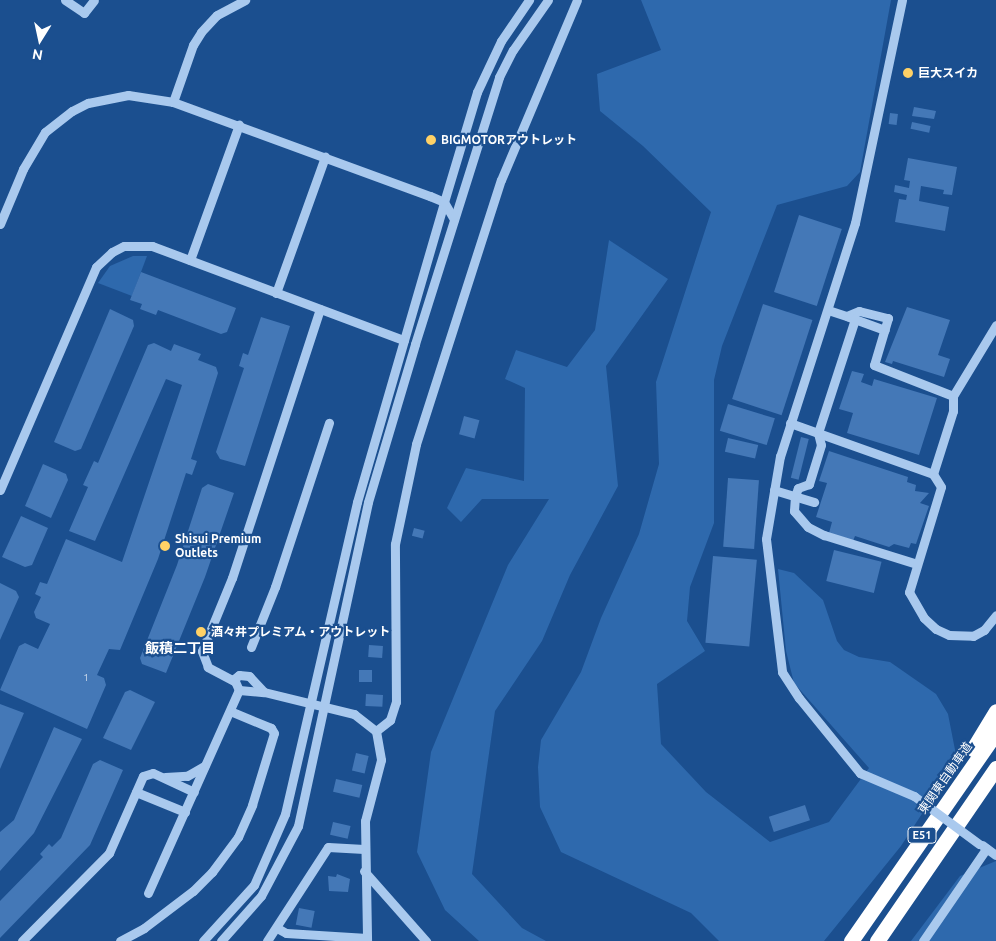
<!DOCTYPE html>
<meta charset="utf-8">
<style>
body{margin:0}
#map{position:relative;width:996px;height:941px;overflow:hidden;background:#1b4f8f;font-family:Ubuntu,"Noto Sans JP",sans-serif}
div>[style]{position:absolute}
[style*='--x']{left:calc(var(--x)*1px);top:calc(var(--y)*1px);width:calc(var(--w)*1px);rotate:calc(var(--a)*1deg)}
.green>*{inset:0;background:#2e69ad}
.building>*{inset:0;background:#4478b7;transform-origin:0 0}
.minor>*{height:9px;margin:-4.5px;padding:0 4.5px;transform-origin:4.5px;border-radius:4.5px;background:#a9c9ee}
.highway>*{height:15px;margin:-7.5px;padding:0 7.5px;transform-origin:7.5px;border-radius:7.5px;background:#fff}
.minor-bridge>*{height:9px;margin:-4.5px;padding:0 4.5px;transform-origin:4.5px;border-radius:4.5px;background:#a9c9ee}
.dots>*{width:14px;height:14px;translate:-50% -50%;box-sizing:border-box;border:2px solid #1b4f8f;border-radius:50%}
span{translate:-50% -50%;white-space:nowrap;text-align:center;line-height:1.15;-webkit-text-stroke:4.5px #1b4f8f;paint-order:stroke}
.number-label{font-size:10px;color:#d0dded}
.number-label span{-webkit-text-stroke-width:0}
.shield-label span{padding:1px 4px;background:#1b4f8f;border:1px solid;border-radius:4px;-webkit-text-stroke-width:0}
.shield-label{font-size:11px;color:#fff;font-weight:700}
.poi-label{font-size:12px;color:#fff;font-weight:700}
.left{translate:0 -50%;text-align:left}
.street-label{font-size:12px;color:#fff}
.neighbourhood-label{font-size:14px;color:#fff;font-weight:700}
.north{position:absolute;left:15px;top:15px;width:50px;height:50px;-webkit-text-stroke:4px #1b4f8f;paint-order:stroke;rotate:190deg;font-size:14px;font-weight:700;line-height:20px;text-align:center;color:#fff}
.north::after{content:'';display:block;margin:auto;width:18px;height:22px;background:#fff;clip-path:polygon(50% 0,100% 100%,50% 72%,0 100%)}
</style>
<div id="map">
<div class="green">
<div style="clip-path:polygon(641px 0,891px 0,860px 172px,847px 186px,777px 205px,722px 346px,714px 380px,714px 523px,690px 587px,687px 621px,705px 651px,657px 684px,661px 744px,706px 792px,770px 842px,829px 822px,869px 768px,794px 683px,786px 651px,778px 569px,794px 573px,823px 600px,837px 641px,844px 650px,859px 657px,890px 662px,936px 694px,948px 714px,957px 760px,901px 846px,824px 941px,719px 941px,691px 913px,561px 852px,540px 807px,538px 767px,541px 740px,581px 672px,601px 618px,639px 534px,659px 464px,656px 382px,711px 212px,643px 146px,600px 111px,597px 74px,661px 50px)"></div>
<div style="clip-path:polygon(609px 240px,668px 279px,606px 366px,618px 486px,570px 575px,542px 641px,495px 711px,472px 874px,522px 928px,546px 941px,479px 941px,445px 910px,417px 852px,431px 752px,508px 565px,549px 499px,482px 499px,461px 522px,447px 508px,466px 468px,524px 481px,525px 388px,505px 379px,516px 350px,567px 367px,595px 330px)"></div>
<div style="clip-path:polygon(133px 256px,147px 256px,132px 296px,98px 283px,110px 266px)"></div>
<div style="clip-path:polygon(996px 861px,996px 941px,911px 941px,960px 876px)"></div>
</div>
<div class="building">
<div style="clip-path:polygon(914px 107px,936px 111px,934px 119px,912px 116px)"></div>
<div style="left:890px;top:113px;width:8px;height:11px;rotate:7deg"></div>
<div style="left:912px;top:122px;width:19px;height:7px;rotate:12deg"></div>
<div style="clip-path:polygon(908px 158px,957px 167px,952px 195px,943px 194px,944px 190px,921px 186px,919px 201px,949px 207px,945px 231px,895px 222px,899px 199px,906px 200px,907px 195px,894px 192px,895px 185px,909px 188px,910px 181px,904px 180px)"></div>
<div style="left:799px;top:215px;width:45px;height:81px;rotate:18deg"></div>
<div style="clip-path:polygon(141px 272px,236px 308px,227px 332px,221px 334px,158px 310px,156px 315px,140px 309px,142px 304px,130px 300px)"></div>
<div style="left:763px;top:304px;width:52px;height:100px;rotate:18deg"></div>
<div style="clip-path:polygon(907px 307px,950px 320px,938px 355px,950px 359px,944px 377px,893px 361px,892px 364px,885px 362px)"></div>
<div style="clip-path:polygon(110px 309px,133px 320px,134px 326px,81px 449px,75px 451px,54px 442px)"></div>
<div style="clip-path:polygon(261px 317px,290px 326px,245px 466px,220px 459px,216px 452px,244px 368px,239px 366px,243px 353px,248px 355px)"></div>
<div style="clip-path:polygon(154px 343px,171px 351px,174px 344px,201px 354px,198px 360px,216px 367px,218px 373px,191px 459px,197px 461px,192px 475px,186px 473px,158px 559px,120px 650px,109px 649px,97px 675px,104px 678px,106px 685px,87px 729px,0 690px,19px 646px,25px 643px,38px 649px,50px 624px,36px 618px,34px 612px,41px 597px,35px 594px,40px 582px,47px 584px,66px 539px,122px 562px,182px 385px,166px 379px,95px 541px,69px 531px,88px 487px,83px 485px,94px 461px,98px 463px,148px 345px)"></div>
<div style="clip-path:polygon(852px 371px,864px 374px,861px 382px,872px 386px,874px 379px,937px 398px,919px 455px,847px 433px,853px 413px,839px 409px)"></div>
<div style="left:728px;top:404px;width:49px;height:28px;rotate:17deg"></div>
<div style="left:464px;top:416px;width:16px;height:19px;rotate:15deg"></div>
<div style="left:801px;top:437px;width:8px;height:42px;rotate:14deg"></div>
<div style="left:728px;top:438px;width:31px;height:14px;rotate:13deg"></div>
<div style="clip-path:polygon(829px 451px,908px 477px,907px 482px,916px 485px,915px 491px,929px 493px,920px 503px,929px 506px,916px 544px,911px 543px,909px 548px,894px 544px,889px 547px,855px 536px,853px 541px,829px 533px,832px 522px,816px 517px,827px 483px,819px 481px)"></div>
<div style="clip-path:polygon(43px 464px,66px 474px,68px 480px,51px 518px,25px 506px)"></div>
<div style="left:728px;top:478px;width:31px;height:69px;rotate:4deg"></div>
<div style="clip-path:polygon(208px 484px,234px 493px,205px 577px,166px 673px,142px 664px,140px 658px,177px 565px,202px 488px)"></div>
<div style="clip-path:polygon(21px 516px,48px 528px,32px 565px,25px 567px,2px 557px)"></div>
<div style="left:414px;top:528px;width:11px;height:8px;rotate:15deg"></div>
<div style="left:834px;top:550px;width:49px;height:32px;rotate:14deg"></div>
<div style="left:713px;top:556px;width:44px;height:87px;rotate:5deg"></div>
<div style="clip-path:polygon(0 583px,16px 591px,19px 597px,0 640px)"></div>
<div style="left:369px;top:645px;width:14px;height:12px;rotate:4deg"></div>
<div style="left:359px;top:670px;width:13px;height:12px"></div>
<div style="clip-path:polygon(130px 690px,155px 702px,131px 750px,103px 738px,125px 692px)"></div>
<div style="left:366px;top:694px;width:17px;height:12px;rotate:3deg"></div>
<div style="clip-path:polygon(0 704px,24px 713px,0 769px)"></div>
<div style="clip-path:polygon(54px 727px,82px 739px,34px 833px,0 871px,0 832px,14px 820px)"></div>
<div style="left:356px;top:753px;width:13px;height:18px;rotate:13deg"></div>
<div style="clip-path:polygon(100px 760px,123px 770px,90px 845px,0 938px,0 901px,43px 857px,40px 854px,49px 844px,52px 847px,61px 838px,93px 764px)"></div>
<div style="left:336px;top:779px;width:27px;height:13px;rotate:13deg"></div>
<div style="left:805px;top:805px;width:16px;height:38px;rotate:72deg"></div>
<div style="left:333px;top:822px;width:18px;height:13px;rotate:13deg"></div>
<div style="clip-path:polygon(337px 874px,350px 879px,348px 892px,329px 891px,328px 876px,336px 877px)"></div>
<div style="left:299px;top:908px;width:16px;height:17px;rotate:11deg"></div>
</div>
<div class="minor">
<div style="--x:65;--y:0;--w:23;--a:34"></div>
<div style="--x:84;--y:13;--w:16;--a:-52"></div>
<div style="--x:902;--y:0;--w:228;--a:101.9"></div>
<div style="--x:855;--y:223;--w:245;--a:107.8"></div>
<div style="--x:780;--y:456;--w:84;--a:99.6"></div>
<div style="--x:766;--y:539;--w:134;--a:83.1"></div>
<div style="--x:782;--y:672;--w:31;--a:57"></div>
<div style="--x:799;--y:698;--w:97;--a:50.9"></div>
<div style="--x:860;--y:773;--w:59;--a:23.1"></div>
<div style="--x:173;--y:102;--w:60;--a:-70.7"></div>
<div style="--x:193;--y:45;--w:15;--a:-58"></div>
<div style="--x:201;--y:32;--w:23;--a:-47"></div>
<div style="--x:217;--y:15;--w:32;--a:-28"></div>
<div style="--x:0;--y:224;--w:60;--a:-67.3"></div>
<div style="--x:23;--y:169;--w:43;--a:-59.3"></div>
<div style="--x:45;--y:132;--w:34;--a:-38"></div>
<div style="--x:72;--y:111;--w:18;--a:-27"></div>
<div style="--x:88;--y:103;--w:41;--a:-11.3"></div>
<div style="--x:128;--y:95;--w:46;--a:8.8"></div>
<div style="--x:173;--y:102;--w:274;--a:20.1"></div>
<div style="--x:430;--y:196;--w:15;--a:23"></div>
<div style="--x:444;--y:202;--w:20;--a:60"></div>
<div style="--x:190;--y:260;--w:144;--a:-70.1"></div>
<div style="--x:276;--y:293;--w:145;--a:-70.2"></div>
<div style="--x:828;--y:310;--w:20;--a:18"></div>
<div style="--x:847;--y:316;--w:13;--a:-23"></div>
<div style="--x:859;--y:311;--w:30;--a:14"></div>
<div style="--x:888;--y:318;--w:49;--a:106.6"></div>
<div style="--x:874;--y:365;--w:85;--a:21.4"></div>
<div style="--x:953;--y:396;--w:15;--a:90"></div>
<div style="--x:953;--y:411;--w:66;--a:107.6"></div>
<div style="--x:849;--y:317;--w:38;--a:20"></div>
<div style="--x:855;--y:319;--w:120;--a:108"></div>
<div style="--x:818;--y:433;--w:12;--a:76"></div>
<div style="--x:821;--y:445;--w:41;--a:107.1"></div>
<div style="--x:809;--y:484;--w:12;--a:160"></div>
<div style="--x:798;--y:488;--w:9;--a:111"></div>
<div style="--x:795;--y:496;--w:15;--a:94"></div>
<div style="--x:794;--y:511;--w:21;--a:49"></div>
<div style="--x:808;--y:527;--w:18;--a:27"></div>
<div style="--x:824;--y:535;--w:97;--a:17.3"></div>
<div style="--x:953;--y:396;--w:83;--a:-58.8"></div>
<div style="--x:790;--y:423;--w:152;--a:19.6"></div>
<div style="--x:933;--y:474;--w:15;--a:58"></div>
<div style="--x:941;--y:487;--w:110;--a:106.9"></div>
<div style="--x:909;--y:592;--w:30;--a:60"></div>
<div style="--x:924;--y:618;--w:16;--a:43"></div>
<div style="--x:936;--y:629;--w:14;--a:25"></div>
<div style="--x:949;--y:635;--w:24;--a:2"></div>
<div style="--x:973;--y:636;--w:13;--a:-29"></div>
<div style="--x:984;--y:630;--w:19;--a:-51"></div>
<div style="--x:0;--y:490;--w:243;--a:-66.7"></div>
<div style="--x:96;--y:267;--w:22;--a:-43"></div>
<div style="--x:112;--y:252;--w:13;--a:-27"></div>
<div style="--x:124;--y:246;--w:28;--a:0"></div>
<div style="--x:152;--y:246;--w:269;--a:20.5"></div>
<div style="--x:774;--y:490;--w:42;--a:16.7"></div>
<div style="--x:251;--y:647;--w:65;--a:-68.2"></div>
<div style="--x:275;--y:587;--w:173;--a:-71.8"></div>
<div style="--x:234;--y:681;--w:30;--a:-152"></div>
<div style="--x:208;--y:667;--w:17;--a:-111"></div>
<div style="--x:202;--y:651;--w:79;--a:-67.7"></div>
<div style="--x:232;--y:578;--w:283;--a:-71.9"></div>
<div style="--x:264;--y:692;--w:22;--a:-133"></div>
<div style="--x:249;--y:676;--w:10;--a:-174"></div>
<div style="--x:239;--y:675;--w:6;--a:141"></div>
<div style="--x:234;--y:679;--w:12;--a:66"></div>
<div style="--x:239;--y:690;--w:25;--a:5"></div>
<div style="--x:264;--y:692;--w:93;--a:13.7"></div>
<div style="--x:354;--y:714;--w:28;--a:38"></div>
<div style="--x:376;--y:731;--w:29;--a:80"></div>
<div style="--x:381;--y:760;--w:63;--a:104.7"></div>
<div style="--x:365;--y:821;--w:120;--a:89"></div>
<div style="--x:376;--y:731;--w:18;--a:-38"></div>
<div style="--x:390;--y:720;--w:19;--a:-72"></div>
<div style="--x:396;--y:702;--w:158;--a:-90.4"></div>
<div style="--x:395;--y:544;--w:102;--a:-78.1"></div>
<div style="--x:416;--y:444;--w:277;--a:-72.2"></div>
<div style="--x:501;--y:180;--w:195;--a:-67.1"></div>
<div style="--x:165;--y:777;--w:22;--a:-3"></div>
<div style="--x:187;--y:776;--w:20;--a:-30"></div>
<div style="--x:136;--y:792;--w:53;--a:22.2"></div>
<div style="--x:982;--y:845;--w:17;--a:36"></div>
<div style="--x:364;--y:871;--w:94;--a:48.5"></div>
<div style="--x:148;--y:893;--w:222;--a:-65.9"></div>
<div style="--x:277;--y:928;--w:10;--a:29"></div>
<div style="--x:286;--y:933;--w:81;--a:3.5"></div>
<div style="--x:22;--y:941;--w:124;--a:-45.3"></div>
<div style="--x:109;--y:853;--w:84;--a:-66.2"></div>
<div style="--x:143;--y:776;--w:10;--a:-17"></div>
<div style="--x:153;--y:773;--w:45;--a:24.9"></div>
<div style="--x:120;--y:941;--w:27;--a:-28"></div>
<div style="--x:144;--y:928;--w:61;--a:-37.1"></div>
<div style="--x:193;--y:891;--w:27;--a:-45"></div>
<div style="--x:212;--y:872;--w:44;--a:-53.4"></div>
<div style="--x:238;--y:837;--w:35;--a:-66"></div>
<div style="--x:252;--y:805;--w:75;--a:-73"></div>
<div style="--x:274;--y:733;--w:6;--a:-121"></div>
<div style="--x:271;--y:728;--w:44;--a:-157.5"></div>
<div style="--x:203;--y:941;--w:76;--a:-47.7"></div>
<div style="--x:254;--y:885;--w:77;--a:-66.4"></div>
<div style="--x:285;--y:814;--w:320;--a:-77"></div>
<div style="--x:357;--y:502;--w:312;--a:-73.8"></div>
<div style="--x:444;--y:202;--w:115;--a:-73.3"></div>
<div style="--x:477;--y:92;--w:56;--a:-64.8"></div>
<div style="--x:501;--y:41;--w:50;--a:-55.7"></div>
<div style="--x:221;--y:941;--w:60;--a:-48.4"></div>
<div style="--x:261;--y:896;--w:79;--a:-62.1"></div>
<div style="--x:298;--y:826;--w:331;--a:-77.8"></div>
<div style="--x:368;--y:502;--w:165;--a:-73.4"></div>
<div style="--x:415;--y:344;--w:280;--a:-72.5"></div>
<div style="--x:499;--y:77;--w:30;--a:-63"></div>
<div style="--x:513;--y:50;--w:61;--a:-55"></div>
<div style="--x:267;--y:941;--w:112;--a:-57"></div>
<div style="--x:328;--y:847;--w:36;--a:3"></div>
<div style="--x:923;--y:941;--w:112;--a:-55.6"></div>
</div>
<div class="highway">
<div style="--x:973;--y:749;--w:44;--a:-58.8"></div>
<div style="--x:851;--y:941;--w:254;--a:-55.2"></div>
<div style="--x:877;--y:941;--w:210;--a:-55.5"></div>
</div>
<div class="minor-bridge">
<div style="--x:914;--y:796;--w:81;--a:36.4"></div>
</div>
<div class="dots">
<div style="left:908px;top:73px;background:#ffd166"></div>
<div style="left:431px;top:140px;background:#ffd166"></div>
<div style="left:165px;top:546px;background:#ffd166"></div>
<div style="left:201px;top:632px;background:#ffd166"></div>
</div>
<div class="number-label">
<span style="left:86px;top:678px">1</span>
</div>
<div class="shield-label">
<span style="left:922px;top:835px">E51</span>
</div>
<div class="poi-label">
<span class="left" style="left:918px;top:73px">巨大スイカ</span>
<span class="left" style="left:441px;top:140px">BIGMOTORアウトレット</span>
<span class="left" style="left:175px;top:546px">Shisui Premium<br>Outlets</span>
<span class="left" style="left:211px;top:632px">酒々井プレミアム・アウトレット</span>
</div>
<div class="street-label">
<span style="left:945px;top:778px;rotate:-55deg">東関東自動車道</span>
</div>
<div class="neighbourhood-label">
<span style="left:180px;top:648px">飯積二丁目</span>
</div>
<div class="north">N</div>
</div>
